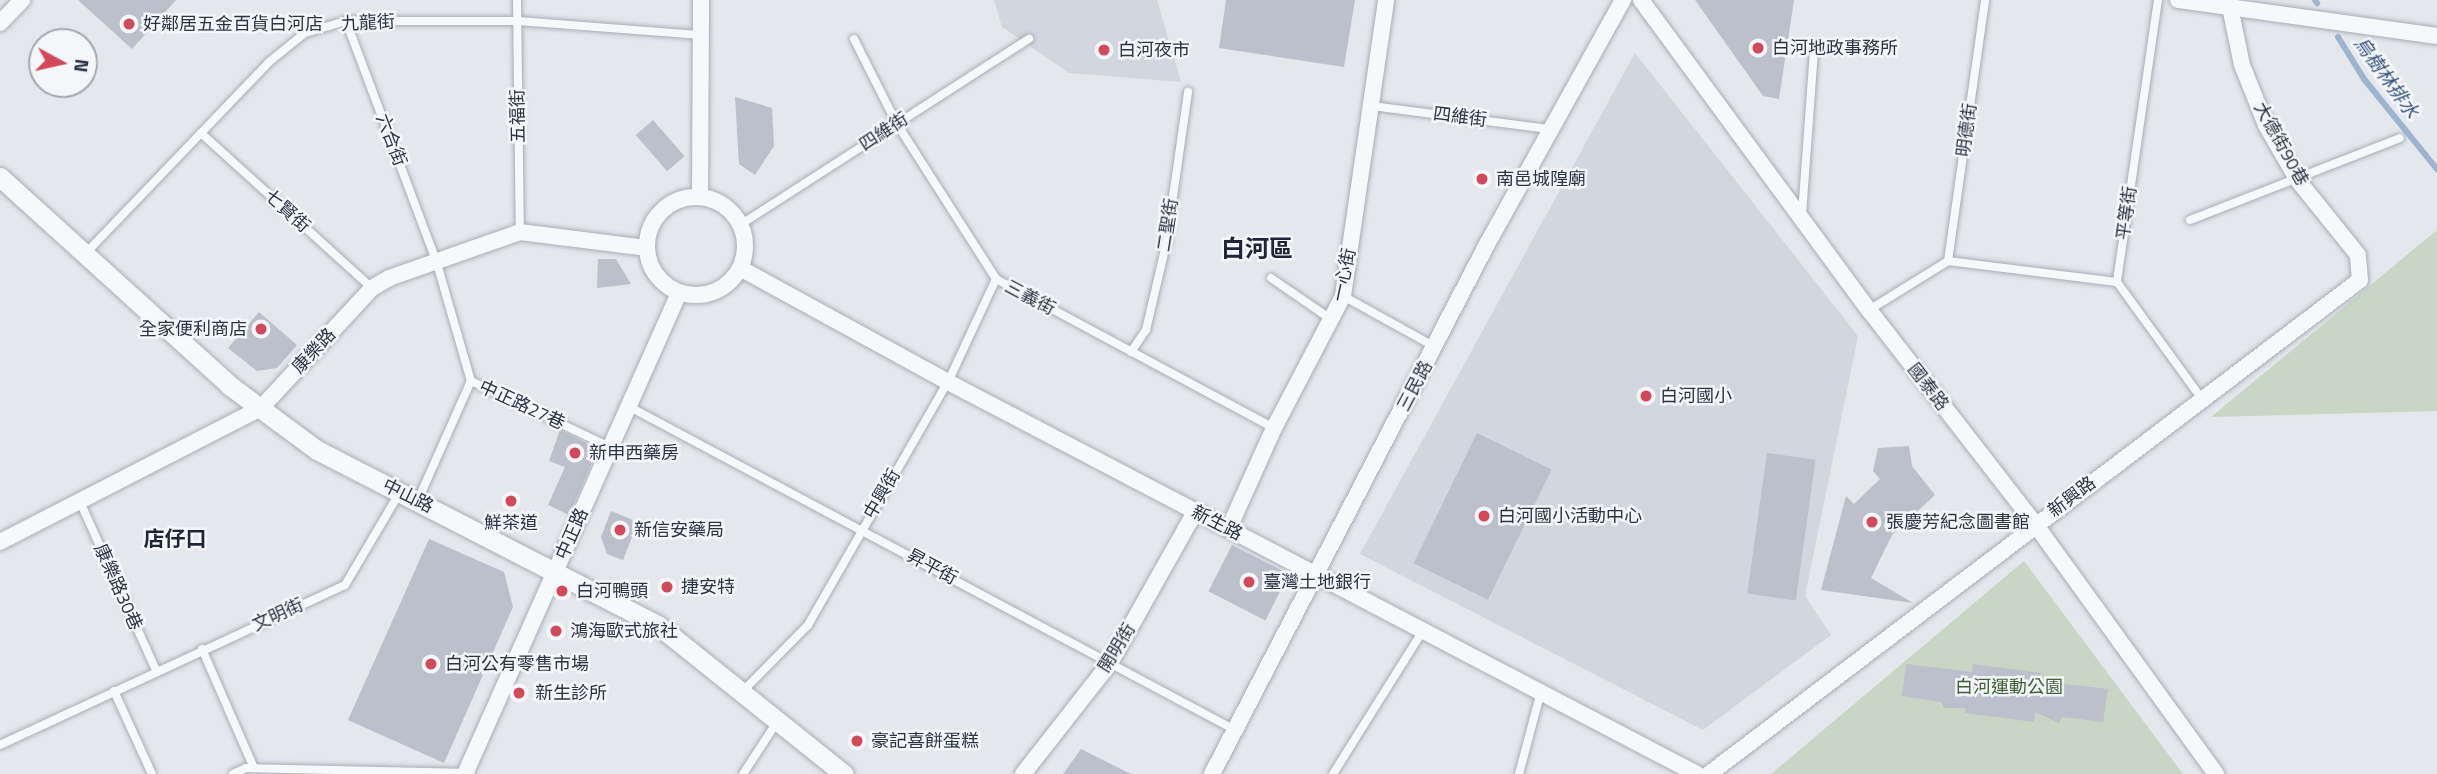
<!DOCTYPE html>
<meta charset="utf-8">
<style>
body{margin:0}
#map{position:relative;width:2437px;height:774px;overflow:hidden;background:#e4e7ec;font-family:"Titillium Web","Noto Sans TC",sans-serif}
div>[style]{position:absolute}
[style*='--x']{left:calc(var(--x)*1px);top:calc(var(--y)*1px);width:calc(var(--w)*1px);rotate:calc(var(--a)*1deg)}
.built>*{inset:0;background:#d2d6de}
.green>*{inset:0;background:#c9d6c5}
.stream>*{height:6px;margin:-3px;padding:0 3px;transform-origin:3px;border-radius:3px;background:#9fb4cc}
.building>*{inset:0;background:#bbc0ca;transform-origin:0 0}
.roads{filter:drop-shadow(0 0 2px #a9aeb7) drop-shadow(0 0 2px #a9aeb7)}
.service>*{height:8px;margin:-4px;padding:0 4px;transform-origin:4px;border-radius:4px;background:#f7f8fa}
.minor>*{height:16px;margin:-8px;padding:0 8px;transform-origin:8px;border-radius:8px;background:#f7f8fa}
.minor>.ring{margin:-8px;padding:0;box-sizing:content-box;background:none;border:16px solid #f7f8fa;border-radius:50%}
.tertiary>*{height:19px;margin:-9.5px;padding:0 9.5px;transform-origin:9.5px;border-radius:9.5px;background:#f7f8fa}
.dots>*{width:19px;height:19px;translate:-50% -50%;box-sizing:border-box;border:4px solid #f4f6f9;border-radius:50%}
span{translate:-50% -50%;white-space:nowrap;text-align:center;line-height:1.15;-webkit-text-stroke:5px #f4f6f9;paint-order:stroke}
.street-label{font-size:18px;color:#2b3445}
.poi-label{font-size:18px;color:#2b3445}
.left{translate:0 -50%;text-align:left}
.right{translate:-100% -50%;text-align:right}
.park-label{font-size:18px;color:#3f6138}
.water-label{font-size:19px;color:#34527a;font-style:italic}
.quarter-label{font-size:21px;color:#1d2536;font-weight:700}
.district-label{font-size:24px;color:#1d2536;font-weight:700}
.north{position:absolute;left:28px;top:28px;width:70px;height:70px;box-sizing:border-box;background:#f4f6f9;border:2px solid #a4a8b1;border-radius:50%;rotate:98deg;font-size:19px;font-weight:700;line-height:28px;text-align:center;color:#2b3445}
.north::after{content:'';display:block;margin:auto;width:24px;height:32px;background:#d1495b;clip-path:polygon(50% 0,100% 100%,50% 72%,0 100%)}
</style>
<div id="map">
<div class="built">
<div style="clip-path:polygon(994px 0,1157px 0,1181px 82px,1069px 73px,1002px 27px)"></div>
<div style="clip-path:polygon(1635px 53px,1858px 336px,1805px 596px,1831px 635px,1703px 730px,1360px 554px)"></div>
</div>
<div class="green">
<div style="clip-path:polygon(2437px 230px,2437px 411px,2211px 417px)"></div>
<div style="clip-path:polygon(2024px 561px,2183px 774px,1771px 774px)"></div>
</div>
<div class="stream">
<div style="--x:2315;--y:0;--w:4;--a:56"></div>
<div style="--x:2338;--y:37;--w:49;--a:58.2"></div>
<div style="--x:2364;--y:79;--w:116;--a:51"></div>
</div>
<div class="building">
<div style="clip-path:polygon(78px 0,176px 0,132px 49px)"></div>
<div style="clip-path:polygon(1226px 0,1355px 0,1344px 67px,1219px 48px)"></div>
<div style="clip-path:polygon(1695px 0,1794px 0,1779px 99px,1763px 96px)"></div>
<div style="clip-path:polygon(735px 97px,772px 108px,774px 146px,755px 175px,739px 164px)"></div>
<div style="left:653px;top:120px;width:48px;height:23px;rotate:49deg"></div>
<div style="clip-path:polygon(598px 259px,616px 259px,631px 284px,597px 288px)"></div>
<div style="clip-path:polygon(259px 312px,297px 345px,277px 368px,257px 371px,228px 348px)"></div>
<div style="clip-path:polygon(560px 430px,598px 449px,569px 515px,548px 505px,565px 467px,549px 461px)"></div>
<div style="left:1477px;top:433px;width:83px;height:145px;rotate:26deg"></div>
<div style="clip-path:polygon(1909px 446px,1912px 466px,1935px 495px,1892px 535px,1871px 578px,1913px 603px,1821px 590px,1846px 496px,1854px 504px,1880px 479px,1873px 471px,1878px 448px)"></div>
<div style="left:1767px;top:453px;width:49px;height:142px;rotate:8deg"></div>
<div style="clip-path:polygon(611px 511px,638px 522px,623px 560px,607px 554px,601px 537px)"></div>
<div style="clip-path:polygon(429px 539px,504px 572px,513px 607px,444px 763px,348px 720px)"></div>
<div style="left:1232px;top:545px;width:64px;height:52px;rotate:27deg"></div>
<div style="clip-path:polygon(1906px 664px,1972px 672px,1973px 664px,2041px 673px,2040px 681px,2108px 689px,2103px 722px,2062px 717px,2059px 723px,2035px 712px,2034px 722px,1965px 713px,1966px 708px,1944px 708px,1941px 702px,1902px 696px)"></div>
<div style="clip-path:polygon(1081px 749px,1131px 774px,1063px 774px)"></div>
</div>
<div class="roads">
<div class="service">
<div style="--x:517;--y:0;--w:232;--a:89.3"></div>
<div style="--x:2158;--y:0;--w:285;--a:98.3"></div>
<div style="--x:2117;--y:282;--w:145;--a:54"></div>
<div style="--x:346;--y:21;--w:255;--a:69.4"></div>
<div style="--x:436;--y:260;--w:126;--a:73.9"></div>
<div style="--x:471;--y:381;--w:154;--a:25.4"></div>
<div style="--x:854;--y:39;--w:95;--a:63.2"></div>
<div style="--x:897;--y:124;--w:184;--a:57.4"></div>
<div style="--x:996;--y:279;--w:315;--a:28.2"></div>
<div style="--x:1372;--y:106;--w:178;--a:7.4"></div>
<div style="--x:201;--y:133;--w:231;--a:42.2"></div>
<div style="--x:1802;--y:214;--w:165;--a:-85.8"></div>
<div style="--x:2190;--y:220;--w:225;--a:-21.3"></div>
<div style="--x:740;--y:225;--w:344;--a:-32.8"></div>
<div style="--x:85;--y:254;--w:266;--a:-46.2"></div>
<div style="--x:269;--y:62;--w:46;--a:-38.9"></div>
<div style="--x:305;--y:33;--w:43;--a:-16.3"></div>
<div style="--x:346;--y:21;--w:172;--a:0"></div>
<div style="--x:518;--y:21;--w:184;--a:4.4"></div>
<div style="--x:1948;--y:261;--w:170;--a:7.1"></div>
<div style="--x:1271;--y:278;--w:74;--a:34.5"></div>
<div style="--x:1343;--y:296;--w:105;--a:29"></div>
<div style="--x:1869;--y:310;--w:93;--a:-31.8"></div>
<div style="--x:1948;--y:261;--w:264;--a:-81.9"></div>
<div style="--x:1131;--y:352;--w:27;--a:-56"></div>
<div style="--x:1146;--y:330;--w:87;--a:-76.8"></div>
<div style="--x:1166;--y:245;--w:155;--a:-81.8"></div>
<div style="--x:628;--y:406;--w:688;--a:28.09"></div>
<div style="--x:418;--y:500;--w:130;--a:-66"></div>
<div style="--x:81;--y:504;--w:182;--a:65.7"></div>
<div style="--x:202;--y:649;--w:130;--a:66.4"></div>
<div style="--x:114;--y:691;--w:91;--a:65.4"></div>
<div style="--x:742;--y:692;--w:94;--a:-45.4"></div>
<div style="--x:808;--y:625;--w:280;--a:-60.1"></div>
<div style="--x:948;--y:382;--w:114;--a:-65"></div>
<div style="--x:0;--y:745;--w:380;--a:-24.9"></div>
<div style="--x:345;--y:585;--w:108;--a:-59.4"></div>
<div style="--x:233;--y:774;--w:14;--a:-25"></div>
<div style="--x:246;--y:768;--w:220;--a:1.3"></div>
<div style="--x:743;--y:774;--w:62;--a:-56.8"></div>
<div style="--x:1333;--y:774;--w:168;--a:-57.9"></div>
<div style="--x:1519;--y:774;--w:82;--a:-75.1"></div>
</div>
<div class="minor">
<div style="--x:1641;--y:0;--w:385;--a:53.7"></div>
<div style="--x:1869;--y:310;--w:271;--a:52.2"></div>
<div style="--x:2035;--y:524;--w:309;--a:54.1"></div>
<div style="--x:2178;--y:0;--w:261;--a:7.9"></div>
<div style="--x:0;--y:23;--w:32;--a:-46"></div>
<div class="ring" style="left:647px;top:197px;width:82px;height:82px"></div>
<div style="--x:700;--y:197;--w:197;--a:-89.7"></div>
<div style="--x:740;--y:268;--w:237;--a:28.7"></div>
<div style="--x:948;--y:382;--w:845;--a:27.63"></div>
<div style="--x:1229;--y:528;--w:110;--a:-65.8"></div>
<div style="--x:1274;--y:428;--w:149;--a:-62.4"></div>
<div style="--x:1343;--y:296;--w:299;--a:-81.7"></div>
<div style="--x:0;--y:542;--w:293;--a:-27.2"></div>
<div style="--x:261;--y:408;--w:163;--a:-47.2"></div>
<div style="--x:372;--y:288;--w:20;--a:-30"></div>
<div style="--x:389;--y:278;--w:139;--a:-19.3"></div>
<div style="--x:520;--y:232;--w:127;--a:7.2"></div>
<div style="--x:465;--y:774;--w:526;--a:-66.02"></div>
<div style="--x:1023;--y:774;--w:141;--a:-51.9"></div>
<div style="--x:1110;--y:663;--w:173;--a:-60.6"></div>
<div style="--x:1212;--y:774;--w:595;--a:-62.57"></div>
<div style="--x:1486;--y:246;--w:282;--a:-60.9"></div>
<div style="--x:1709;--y:774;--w:817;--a:-37.19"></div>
<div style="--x:2360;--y:280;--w:25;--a:-95"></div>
<div style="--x:2358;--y:255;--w:97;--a:-128.8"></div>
<div style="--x:2297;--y:179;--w:62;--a:-119.9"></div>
<div style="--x:2266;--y:125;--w:65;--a:-111.8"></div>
<div style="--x:2242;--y:65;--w:59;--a:-101.7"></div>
</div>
<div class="tertiary">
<div style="--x:0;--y:177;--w:309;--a:42.2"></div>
<div style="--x:229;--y:385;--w:109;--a:36.5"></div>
<div style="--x:317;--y:450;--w:385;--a:27.2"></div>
<div style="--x:659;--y:626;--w:237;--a:38.7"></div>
</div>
</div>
<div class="dots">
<div style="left:129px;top:24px;background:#d1495b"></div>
<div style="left:1758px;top:48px;background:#d1495b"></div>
<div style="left:1104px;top:50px;background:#d1495b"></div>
<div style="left:1482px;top:179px;background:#d1495b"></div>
<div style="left:261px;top:329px;background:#d1495b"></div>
<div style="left:1646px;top:396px;background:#d1495b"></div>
<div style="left:575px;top:453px;background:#d1495b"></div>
<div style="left:511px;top:501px;background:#d1495b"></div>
<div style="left:1484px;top:516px;background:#d1495b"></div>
<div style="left:1872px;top:522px;background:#d1495b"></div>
<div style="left:620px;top:530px;background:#d1495b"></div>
<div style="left:1249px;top:582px;background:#d1495b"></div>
<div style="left:667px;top:587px;background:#d1495b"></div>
<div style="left:562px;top:591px;background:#d1495b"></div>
<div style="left:556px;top:631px;background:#d1495b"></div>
<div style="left:431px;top:664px;background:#d1495b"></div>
<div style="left:519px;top:693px;background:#d1495b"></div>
<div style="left:857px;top:741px;background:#d1495b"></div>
</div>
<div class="street-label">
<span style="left:368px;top:23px;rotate:-3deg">九龍街</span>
<span style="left:518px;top:116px;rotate:-91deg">五福街</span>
<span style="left:1460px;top:117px;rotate:7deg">四維街</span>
<span style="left:1967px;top:130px;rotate:-82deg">明德街</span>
<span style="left:884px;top:132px;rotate:-33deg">四維街</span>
<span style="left:391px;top:140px;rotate:69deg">六合街</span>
<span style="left:2281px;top:144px;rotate:61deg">大德街90巷</span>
<span style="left:287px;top:211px;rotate:42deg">七賢街</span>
<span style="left:2127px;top:213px;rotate:-82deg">平等街</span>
<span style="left:1168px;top:225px;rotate:-81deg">二聖街</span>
<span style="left:1344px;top:275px;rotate:-78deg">一心街</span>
<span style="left:1030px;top:298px;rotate:28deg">三義街</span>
<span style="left:314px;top:351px;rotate:-47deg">康樂路</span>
<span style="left:1415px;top:386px;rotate:-62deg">三民路</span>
<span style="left:1928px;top:387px;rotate:52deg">國泰路</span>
<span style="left:522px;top:405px;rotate:25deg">中正路27巷</span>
<span style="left:882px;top:494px;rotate:-60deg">中興街</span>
<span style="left:408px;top:496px;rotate:26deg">中山路</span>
<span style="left:2072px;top:497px;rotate:-37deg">新興路</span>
<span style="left:1217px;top:523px;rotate:27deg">新生路</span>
<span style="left:572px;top:534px;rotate:-66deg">中正路</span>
<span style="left:932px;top:567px;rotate:28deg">昇平街</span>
<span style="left:118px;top:587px;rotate:66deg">康樂路30巷</span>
<span style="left:278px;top:615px;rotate:-24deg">文明街</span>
<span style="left:1117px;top:648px;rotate:-58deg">開明街</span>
</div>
<div class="poi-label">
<span class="left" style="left:143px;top:24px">好鄰居五金百貨白河店</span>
<span class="left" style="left:1772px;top:48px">白河地政事務所</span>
<span class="left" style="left:1118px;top:50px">白河夜市</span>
<span class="left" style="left:1496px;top:179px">南邑城隍廟</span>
<span class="right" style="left:247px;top:329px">全家便利商店</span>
<span class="left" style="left:1660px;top:396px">白河國小</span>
<span class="left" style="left:589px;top:453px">新申西藥房</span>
<span class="left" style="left:1498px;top:516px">白河國小活動中心</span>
<span class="left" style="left:1886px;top:522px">張慶芳紀念圖書館</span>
<span style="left:511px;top:523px">鮮茶道</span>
<span class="left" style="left:634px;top:530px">新信安藥局</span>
<span class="left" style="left:1263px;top:582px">臺灣土地銀行</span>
<span class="left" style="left:681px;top:587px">捷安特</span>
<span class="left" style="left:576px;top:591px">白河鴨頭</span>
<span class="left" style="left:570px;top:631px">鴻海歐式旅社</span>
<span class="left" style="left:445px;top:664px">白河公有零售市場</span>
<span class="left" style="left:535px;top:693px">新生診所</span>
<span class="left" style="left:871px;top:741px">豪記喜餅蛋糕</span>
</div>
<div class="park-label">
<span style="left:2009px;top:687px">白河運動公園</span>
</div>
<div class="water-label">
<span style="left:2387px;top:77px;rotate:54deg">烏樹林排水</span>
</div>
<div class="quarter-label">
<span style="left:175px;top:538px">店仔口</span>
</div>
<div class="district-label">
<span style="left:1257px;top:249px">白河區</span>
</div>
<div class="north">N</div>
</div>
